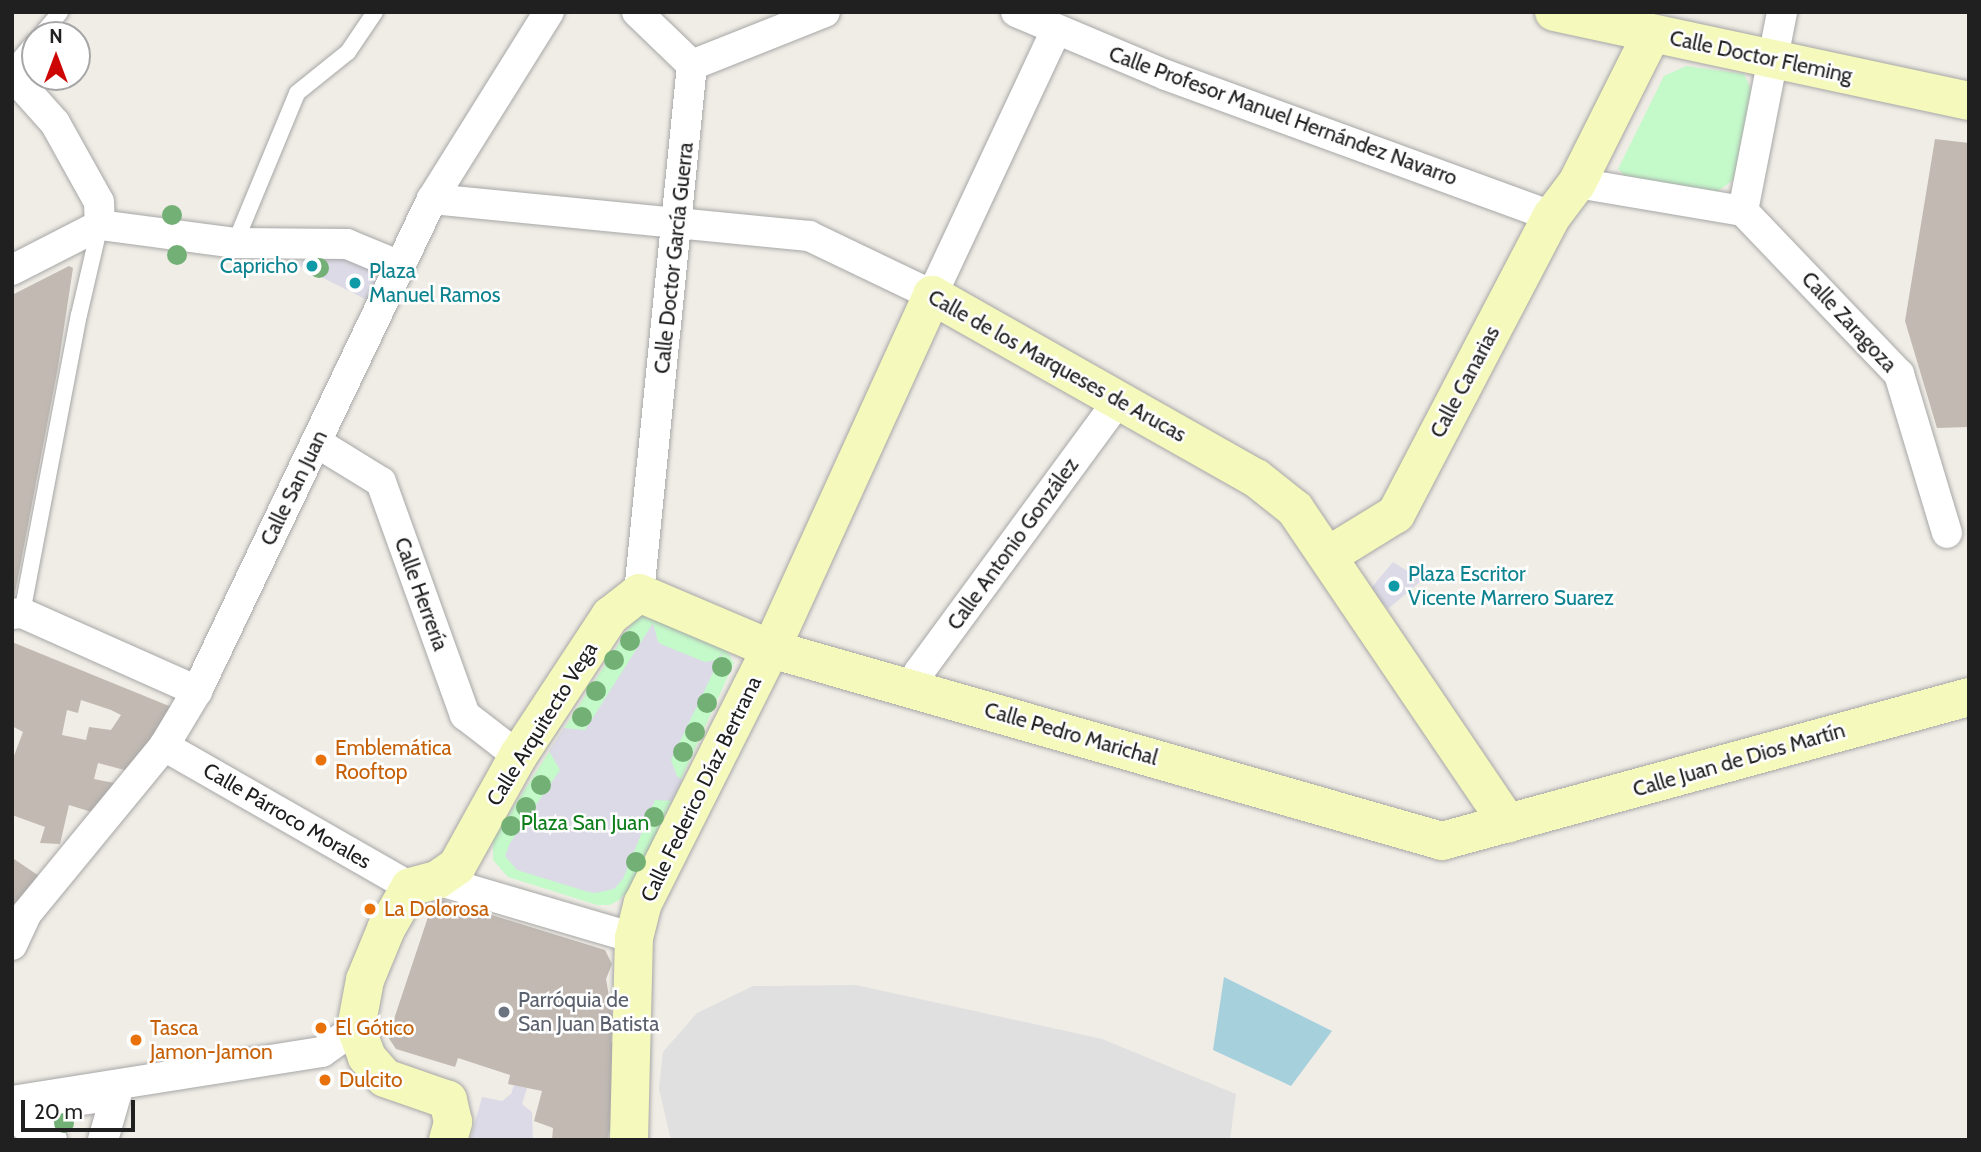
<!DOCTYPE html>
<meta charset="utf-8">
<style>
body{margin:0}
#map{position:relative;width:1981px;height:1152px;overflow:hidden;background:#f0ede6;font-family:Cabin,sans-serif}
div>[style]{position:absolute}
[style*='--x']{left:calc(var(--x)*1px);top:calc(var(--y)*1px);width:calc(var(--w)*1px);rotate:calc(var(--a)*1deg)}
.park>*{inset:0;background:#c4f9ca}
.parking>*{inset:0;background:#e0e0e0}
.plaza>*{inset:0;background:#dbdae6}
.water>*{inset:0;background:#a7d0dd}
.building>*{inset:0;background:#c1b9b2}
.roads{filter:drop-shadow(0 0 2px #a7a7a7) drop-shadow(0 0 2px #a7a7a7)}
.lane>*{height:16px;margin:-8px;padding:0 8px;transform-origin:8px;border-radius:8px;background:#fff}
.street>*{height:30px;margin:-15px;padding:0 15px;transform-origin:15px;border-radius:15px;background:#fff}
.secondary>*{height:38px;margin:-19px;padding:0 19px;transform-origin:19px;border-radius:19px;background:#f5f9bb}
.trees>*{width:20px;height:20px;margin:-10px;border-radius:50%;background:#73b075}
.dots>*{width:19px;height:19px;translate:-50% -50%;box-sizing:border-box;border:4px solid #fff;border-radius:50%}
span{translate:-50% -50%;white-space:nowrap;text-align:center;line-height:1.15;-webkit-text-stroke:5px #fff;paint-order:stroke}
.street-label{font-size:21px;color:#202020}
.culture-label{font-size:21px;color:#0d838f}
.right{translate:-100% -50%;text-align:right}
.left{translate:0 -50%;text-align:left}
.food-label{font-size:21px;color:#c56008}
.park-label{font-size:21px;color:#0d7e19}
.worship-label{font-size:21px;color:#5b616d}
.frame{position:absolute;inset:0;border:14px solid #202020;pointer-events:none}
.north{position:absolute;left:21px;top:21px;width:70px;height:70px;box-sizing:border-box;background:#fff;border:2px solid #a6a6a6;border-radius:50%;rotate:0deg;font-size:19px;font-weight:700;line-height:28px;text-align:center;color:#202020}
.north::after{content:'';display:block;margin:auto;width:24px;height:32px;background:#cd0603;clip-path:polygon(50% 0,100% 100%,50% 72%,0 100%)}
.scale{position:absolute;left:21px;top:1100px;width:114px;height:32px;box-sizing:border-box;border:4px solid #202020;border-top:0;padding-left:9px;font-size:21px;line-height:24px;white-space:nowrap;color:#202020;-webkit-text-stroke:5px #fff;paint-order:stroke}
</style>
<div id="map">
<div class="park">
<div style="clip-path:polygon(1686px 66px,1744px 74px,1753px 93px,1736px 178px,1711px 196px,1630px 181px,1618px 169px,1664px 76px)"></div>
<div style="clip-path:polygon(642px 615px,726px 649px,734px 663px,632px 887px,619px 900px,610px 905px,597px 905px,508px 877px,493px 860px,493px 839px,634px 620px)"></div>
</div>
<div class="parking">
<div style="clip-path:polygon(856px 985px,1102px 1039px,1236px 1094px,1230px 1140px,671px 1140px,659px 1089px,663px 1052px,697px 1013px,753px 986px)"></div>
</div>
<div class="plaza">
<div style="clip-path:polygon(343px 257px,377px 270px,379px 276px,367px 300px,297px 265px,304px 259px)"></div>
<div style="clip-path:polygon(1393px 562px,1422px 580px,1388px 609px,1373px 595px,1371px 588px)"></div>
<div style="clip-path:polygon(653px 623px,658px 642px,663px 645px,705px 662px,716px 660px,723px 652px,671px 760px,677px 776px,682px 780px,672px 801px,655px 800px,623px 879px,614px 889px,595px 893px,585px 891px,517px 870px,505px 856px,510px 843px,560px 770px,549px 751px,564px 728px,585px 730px)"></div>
<div style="clip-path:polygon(514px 1085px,527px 1088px,522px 1104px,532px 1112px,533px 1140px,470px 1140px,482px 1097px,502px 1101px,511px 1094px)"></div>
</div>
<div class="water">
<div style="clip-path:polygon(1224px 977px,1332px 1031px,1291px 1086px,1213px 1050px)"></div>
</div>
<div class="building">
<div style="clip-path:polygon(1935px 139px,1969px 143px,1969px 427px,1937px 428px,1905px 321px)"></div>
<div style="clip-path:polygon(69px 266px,73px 268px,58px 367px,12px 609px,12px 295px)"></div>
<div style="clip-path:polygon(evenodd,12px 642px,174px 708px,132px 772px,98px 763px,94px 779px,119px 784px,98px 814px,69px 805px,60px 844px,40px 843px,45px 827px,12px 815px,12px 761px,23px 732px,12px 726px,12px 642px,81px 700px,111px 710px,121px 715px,111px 730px,89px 727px,86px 740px,62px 735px,67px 710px,78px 713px,81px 700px)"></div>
<div style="clip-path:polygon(14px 859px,45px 880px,12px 924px,12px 861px)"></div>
<div style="clip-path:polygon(443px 900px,605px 950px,612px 964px,606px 979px,613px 1020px,611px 1042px,615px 1044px,612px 1130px,609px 1131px,608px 1140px,552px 1140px,553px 1128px,534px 1121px,542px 1091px,508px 1084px,510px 1075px,458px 1058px,455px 1067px,396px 1049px,388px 1037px,430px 911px)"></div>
</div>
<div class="roads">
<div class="lane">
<div style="--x:41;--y:35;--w:30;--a:-50"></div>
<div style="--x:12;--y:68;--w:35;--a:-50"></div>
<div style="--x:235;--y:243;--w:162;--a:-67.5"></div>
<div style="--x:297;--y:93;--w:65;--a:-38.8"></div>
<div style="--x:348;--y:52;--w:48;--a:-56"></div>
<div style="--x:22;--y:613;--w:303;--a:-79.2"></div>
<div style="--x:79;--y:315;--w:92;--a:-76.9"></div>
</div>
<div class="street">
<div style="--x:637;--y:12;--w:76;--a:43.9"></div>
<div style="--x:1016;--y:12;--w:163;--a:22.8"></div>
<div style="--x:1166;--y:75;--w:411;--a:20.1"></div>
<div style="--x:692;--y:65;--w:143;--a:-21.7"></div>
<div style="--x:12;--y:75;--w:64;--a:48.1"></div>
<div style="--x:55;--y:123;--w:90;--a:60.9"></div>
<div style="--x:99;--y:202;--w:23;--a:88"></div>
<div style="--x:1577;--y:183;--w:168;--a:9.6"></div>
<div style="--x:432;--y:199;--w:379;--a:5.6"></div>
<div style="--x:809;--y:236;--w:136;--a:25.6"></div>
<div style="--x:932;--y:295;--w:293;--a:-64.9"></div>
<div style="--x:1743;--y:211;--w:226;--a:46.3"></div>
<div style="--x:1899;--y:374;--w:166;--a:73.2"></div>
<div style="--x:1743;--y:211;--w:203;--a:-78.9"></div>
<div style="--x:100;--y:225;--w:136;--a:7.6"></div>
<div style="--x:235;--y:243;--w:112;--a:0.5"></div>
<div style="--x:347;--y:244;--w:57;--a:22.5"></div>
<div style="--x:12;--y:270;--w:99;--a:-27.1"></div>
<div style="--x:316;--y:442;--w:76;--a:31.6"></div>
<div style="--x:381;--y:482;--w:248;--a:70.2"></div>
<div style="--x:465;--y:715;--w:67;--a:37.7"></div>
<div style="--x:639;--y:593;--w:531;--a:-84.27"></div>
<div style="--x:12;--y:614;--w:10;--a:-6"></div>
<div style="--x:22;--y:613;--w:192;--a:24"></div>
<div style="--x:915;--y:689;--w:17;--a:-77"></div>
<div style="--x:919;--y:672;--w:336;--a:-53.7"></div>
<div style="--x:164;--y:746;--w:284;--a:29.8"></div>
<div style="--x:437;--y:880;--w:205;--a:16.4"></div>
<div style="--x:12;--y:945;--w:35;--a:-65"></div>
<div style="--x:27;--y:913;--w:216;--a:-50.6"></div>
<div style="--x:164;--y:746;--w:64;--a:-59"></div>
<div style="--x:197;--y:691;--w:545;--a:-64.47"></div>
<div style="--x:432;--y:199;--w:221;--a:-58"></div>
<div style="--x:12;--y:1101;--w:314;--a:-9"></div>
<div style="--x:322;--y:1052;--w:42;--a:-35.2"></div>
<div style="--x:52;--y:1140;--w:15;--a:-152"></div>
<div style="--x:39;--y:1133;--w:4;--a:-56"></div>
<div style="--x:41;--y:1130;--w:17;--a:-163"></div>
<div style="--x:25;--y:1125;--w:5;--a:-112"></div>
<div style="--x:23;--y:1120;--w:10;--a:-66"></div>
<div style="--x:27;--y:1111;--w:8;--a:-30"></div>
<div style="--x:34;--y:1107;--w:83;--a:-8.3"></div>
<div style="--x:116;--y:1095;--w:47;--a:106.1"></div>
</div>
<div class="secondary">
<div style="--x:1554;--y:12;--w:424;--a:12.1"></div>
<div style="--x:1327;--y:552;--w:12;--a:-14"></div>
<div style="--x:1339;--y:549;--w:67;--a:-31.6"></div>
<div style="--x:1396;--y:514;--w:336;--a:-62.4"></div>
<div style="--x:1552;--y:216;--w:41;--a:-52.9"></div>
<div style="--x:1577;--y:183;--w:165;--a:-63.4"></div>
<div style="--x:448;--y:1140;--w:19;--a:-74"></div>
<div style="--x:453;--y:1122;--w:23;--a:-103"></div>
<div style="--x:448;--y:1100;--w:67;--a:-160.8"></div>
<div style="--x:385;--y:1078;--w:28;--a:-131"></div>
<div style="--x:367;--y:1057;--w:31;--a:-111"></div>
<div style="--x:356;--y:1028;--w:49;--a:-79.4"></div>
<div style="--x:365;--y:980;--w:55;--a:-67.6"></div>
<div style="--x:386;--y:929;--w:48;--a:-60.3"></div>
<div style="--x:410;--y:887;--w:28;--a:-15"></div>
<div style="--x:437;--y:880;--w:24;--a:-35"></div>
<div style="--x:457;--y:866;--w:126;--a:-61"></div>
<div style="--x:518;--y:756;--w:168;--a:-56.7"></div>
<div style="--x:610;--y:616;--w:37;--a:-38"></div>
<div style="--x:639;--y:593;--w:143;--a:23"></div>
<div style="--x:771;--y:649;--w:698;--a:15.97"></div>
<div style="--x:1442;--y:841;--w:546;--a:-15.28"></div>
<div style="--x:629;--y:1140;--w:202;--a:-88.6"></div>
<div style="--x:634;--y:938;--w:36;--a:-76"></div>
<div style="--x:643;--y:903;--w:284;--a:-63.3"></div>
<div style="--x:771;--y:649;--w:389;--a:-65.5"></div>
<div style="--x:932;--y:295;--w:372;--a:29.5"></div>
<div style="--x:1256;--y:478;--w:50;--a:38.5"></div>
<div style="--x:1295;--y:509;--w:380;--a:55.9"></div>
</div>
</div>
<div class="trees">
<div style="left:172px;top:215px"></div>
<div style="left:177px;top:255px"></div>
<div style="left:319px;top:268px"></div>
<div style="left:630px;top:641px"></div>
<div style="left:614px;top:660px"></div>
<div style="left:722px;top:667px"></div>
<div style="left:596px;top:691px"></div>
<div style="left:707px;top:703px"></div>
<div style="left:582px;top:717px"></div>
<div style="left:695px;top:732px"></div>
<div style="left:683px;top:752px"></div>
<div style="left:541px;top:785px"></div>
<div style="left:526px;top:807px"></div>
<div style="left:654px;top:817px"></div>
<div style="left:511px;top:826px"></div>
<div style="left:636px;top:862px"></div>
<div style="left:64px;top:1123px"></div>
</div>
<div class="dots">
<div style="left:312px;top:266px;background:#0f9aa8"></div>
<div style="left:355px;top:283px;background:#0f9aa8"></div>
<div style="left:1394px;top:586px;background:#0f9aa8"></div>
<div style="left:321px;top:760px;background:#e8710a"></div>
<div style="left:370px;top:909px;background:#e8710a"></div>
<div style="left:504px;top:1012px;background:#6b7280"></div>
<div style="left:321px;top:1028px;background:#e8710a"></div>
<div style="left:136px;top:1040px;background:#e8710a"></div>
<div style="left:325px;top:1080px;background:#e8710a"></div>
</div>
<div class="street-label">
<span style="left:1761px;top:57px;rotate:12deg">Calle Doctor Fleming</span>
<span style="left:1283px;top:116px;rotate:20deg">Calle Profesor Manuel Hernández Navarro</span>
<span style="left:674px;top:258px;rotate:-84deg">Calle Doctor García Guerra</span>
<span style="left:1849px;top:322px;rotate:47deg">Calle Zaragoza</span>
<span style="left:1057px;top:366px;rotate:29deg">Calle de los Marqueses de Arucas</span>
<span style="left:1465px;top:382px;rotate:-62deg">Calle Canarias</span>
<span style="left:294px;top:488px;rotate:-64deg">Calle San Juan</span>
<span style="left:1013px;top:544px;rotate:-54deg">Calle Antonio González</span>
<span style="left:421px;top:594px;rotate:70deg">Calle Herrería</span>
<span style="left:542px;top:724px;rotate:-58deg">Calle Arquitecto Vega</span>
<span style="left:1071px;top:734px;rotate:16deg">Calle Pedro Marichal</span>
<span style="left:1739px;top:760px;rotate:-16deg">Calle Juan de Dios Martín</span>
<span style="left:701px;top:789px;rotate:-64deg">Calle Federico Díaz Bertrana</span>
<span style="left:287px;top:816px;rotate:30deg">Calle Párroco Morales</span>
</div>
<div class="culture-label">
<span class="right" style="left:298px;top:266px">Capricho</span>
<span class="left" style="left:369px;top:283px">Plaza<br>Manuel Ramos</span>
<span class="left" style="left:1408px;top:586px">Plaza Escritor<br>Vicente Marrero Suarez</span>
</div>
<div class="food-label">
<span class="left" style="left:335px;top:760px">Emblemática<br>Rooftop</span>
<span class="left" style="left:384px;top:909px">La Dolorosa</span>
<span class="left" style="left:150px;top:1040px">Tasca<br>Jamon-Jamon</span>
<span class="left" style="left:335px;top:1028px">El Gótico</span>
<span class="left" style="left:339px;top:1080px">Dulcito</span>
</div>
<div class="park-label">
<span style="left:585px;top:823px">Plaza San Juan</span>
</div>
<div class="worship-label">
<span class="left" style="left:518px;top:1012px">Parróquia de<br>San Juan Batista</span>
</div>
<div class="frame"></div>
<div class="north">N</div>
<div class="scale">20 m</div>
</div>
